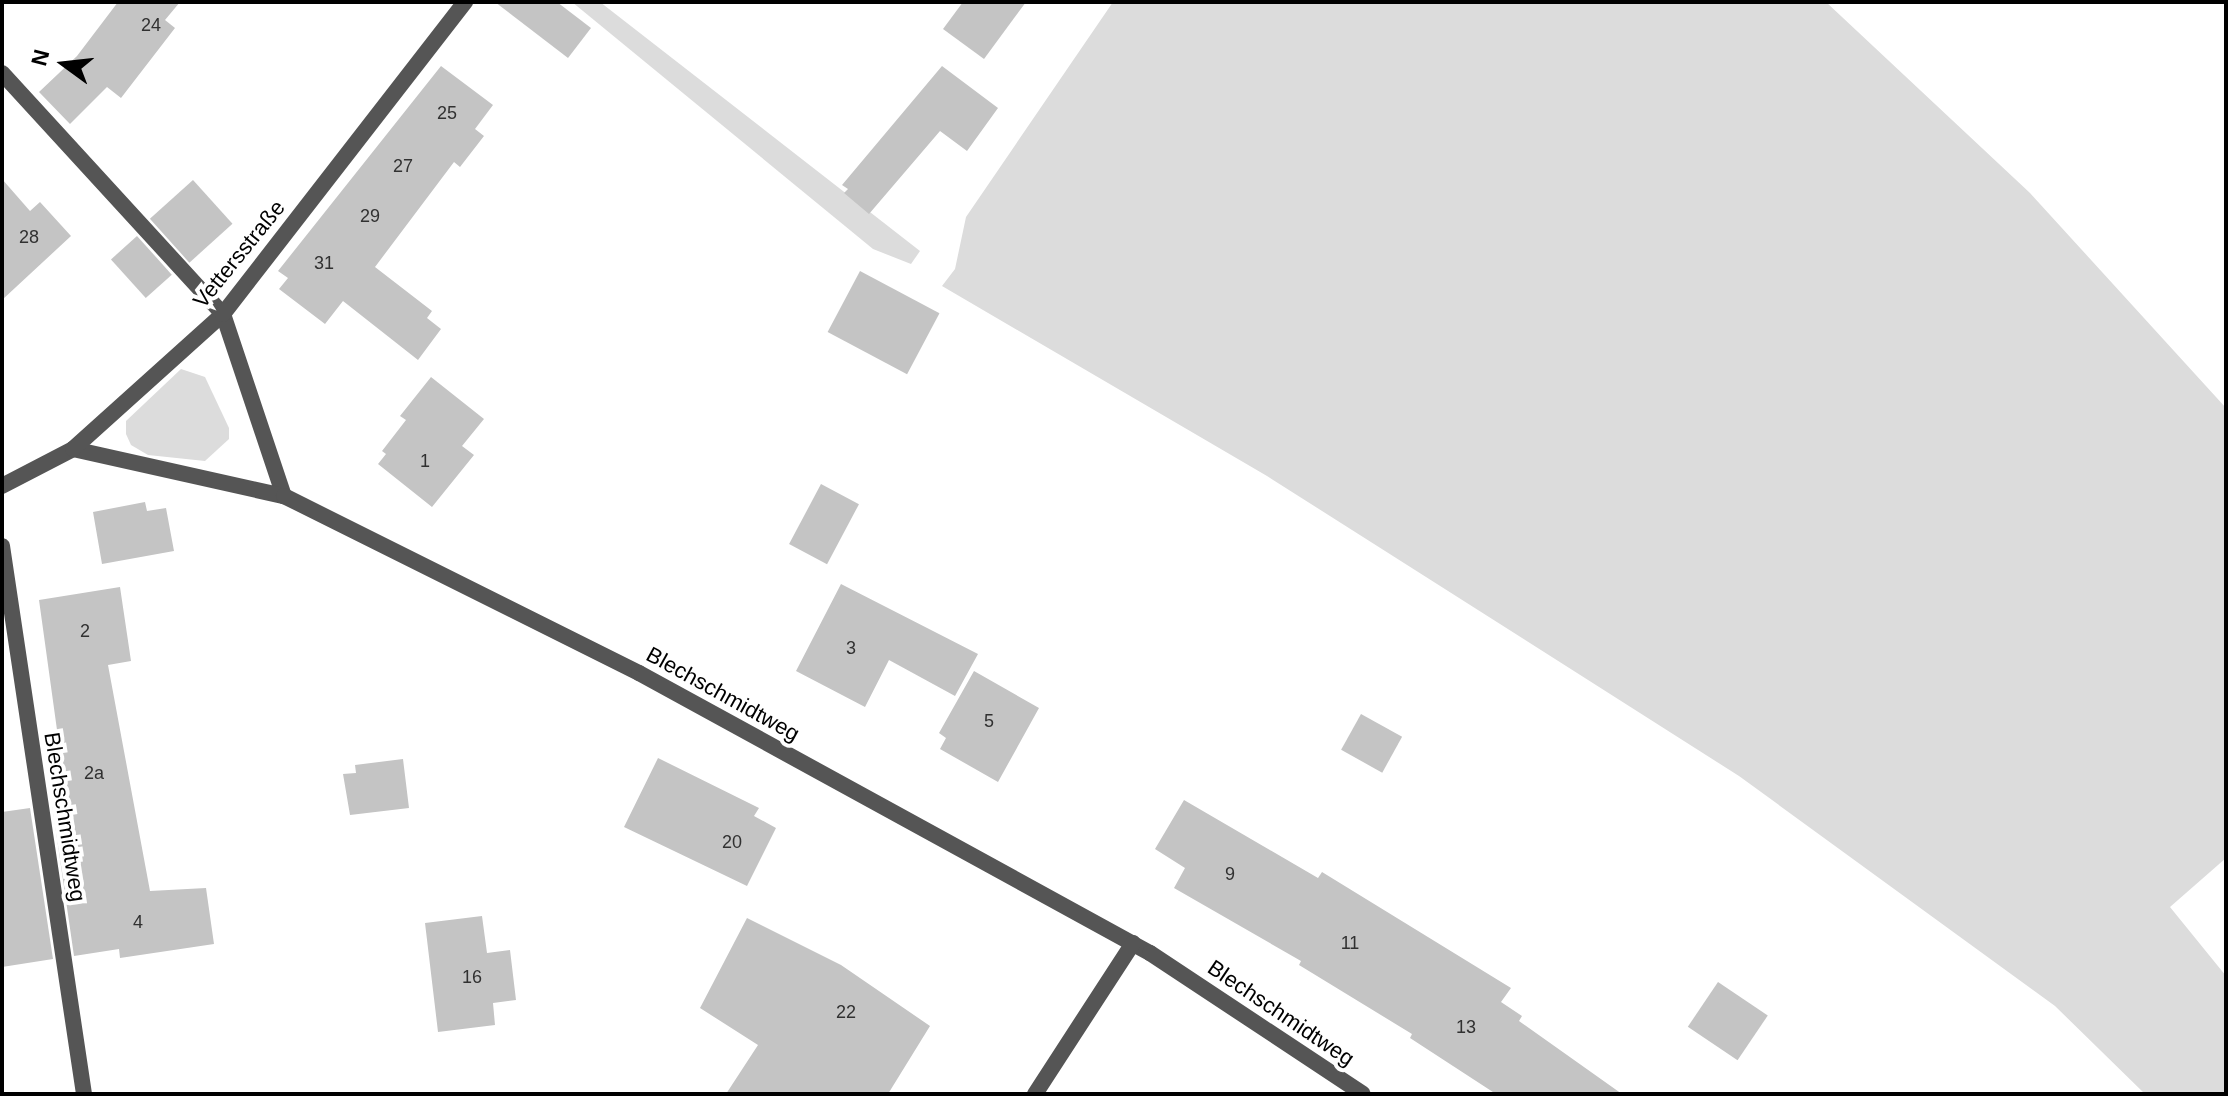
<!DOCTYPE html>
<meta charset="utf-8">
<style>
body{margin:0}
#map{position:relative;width:2228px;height:1096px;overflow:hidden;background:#fff;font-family:Helvetica,sans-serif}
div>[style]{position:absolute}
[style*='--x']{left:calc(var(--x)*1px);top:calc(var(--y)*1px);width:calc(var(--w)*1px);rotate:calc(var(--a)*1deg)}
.green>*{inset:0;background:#dcdcdc}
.building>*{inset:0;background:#c4c4c4;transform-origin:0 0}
.service>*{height:16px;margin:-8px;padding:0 8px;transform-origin:8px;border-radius:8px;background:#555}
.minor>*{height:16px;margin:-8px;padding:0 8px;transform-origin:8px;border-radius:8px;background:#555}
span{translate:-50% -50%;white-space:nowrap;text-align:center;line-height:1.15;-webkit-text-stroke:8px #fff;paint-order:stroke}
.number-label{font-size:18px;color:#313131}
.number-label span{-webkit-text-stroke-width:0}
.street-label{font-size:22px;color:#000}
.frame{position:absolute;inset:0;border:4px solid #000;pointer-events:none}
.north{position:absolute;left:24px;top:24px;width:80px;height:80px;-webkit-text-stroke:6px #fff;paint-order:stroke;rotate:285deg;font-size:22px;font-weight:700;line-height:32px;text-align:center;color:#000}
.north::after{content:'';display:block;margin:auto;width:28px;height:36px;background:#000;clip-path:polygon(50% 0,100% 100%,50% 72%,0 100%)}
</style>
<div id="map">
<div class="green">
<div style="clip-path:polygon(572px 2px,600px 2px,920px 251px,911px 264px,873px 249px)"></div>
<div style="clip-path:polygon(1113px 2px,1826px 2px,2030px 193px,2226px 408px,2226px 858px,2170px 907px,2226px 976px,2226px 1094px,2145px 1094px,2055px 1006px,1739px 776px,1267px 476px,942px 286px,955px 269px,966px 217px)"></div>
<div style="clip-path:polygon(181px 369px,205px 377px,229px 428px,229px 439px,205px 461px,148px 455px,131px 445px,126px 434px,126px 421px)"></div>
</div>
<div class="building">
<div style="clip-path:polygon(118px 2px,180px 2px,165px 20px,175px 28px,121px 98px,107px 87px,70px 124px,39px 92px,77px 56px)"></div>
<div style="clip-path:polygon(495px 2px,557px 2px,591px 28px,568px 58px)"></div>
<div style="clip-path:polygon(963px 2px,1026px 2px,984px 59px,943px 29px)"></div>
<div style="clip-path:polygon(441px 66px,493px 105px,475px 129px,484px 136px,460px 167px,454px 162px,375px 267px,432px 311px,427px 318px,441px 329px,418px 360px,343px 301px,325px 324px,279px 289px,288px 278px,278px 271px)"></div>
<div style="clip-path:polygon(942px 66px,998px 108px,967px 151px,940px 131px,869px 214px,844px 193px,848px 189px,842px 185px)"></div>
<div style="clip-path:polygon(2px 179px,30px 211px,40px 202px,71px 236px,2px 300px)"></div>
<div style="left:193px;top:180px;width:59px;height:58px;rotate:48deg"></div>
<div style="left:137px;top:236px;width:52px;height:35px;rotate:48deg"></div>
<div style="left:860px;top:271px;width:90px;height:69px;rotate:28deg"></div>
<div style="clip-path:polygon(431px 377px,484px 419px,462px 446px,474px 455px,432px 507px,378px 464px,386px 454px,382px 451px,406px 420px,400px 416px)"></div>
<div style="left:821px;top:484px;width:43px;height:68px;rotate:28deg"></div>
<div style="clip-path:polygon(145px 502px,147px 511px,166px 508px,174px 551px,102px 564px,93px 512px)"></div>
<div style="clip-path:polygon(841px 584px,978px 654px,955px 696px,889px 660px,865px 707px,796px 671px)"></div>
<div style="clip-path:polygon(120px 587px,131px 661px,108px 665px,150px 891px,206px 888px,214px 944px,120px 958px,119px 949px,74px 956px,52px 804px,67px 802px,39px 600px)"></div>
<div style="clip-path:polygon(974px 671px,1039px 708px,998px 782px,940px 749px,946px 738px,939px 733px)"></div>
<div style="left:1361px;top:714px;width:47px;height:41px;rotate:29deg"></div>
<div style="clip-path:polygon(658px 758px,759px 808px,754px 816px,776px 828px,747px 886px,624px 827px)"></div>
<div style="clip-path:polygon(403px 759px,409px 808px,350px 815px,343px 774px,356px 773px,355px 765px)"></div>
<div style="clip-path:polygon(1184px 800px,1318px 878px,1322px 872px,1511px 988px,1501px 1002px,1522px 1016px,1519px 1021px,1622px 1094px,1496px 1094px,1410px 1038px,1412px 1034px,1299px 965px,1301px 961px,1174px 888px,1185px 868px,1155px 849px)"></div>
<div style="clip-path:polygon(30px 808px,53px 959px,2px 967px,2px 812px)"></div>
<div style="clip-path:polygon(482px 916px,487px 953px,510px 950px,516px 1000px,493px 1003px,495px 1025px,438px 1032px,425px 923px)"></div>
<div style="clip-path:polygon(747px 918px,841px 965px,930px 1026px,888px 1094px,726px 1094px,758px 1045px,700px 1008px)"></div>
<div style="left:1718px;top:982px;width:60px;height:54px;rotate:34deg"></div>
</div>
<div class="service">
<div style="--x:2;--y:73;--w:327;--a:47.5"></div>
</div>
<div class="minor">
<div style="--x:223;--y:314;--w:192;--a:71.5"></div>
<div style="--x:73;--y:449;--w:216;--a:12.6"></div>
<div style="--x:284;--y:496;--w:397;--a:26.5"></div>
<div style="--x:639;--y:673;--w:583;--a:28.72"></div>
<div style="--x:1150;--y:953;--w:255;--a:33.5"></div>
<div style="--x:2;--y:486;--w:80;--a:-27.5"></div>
<div style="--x:73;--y:449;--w:202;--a:-42"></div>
<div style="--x:223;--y:314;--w:395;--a:-52.2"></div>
<div style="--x:2;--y:546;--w:554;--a:81.49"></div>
<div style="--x:1035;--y:1094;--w:180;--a:-57"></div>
</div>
<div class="number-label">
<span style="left:151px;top:25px">24</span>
<span style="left:447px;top:113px">25</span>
<span style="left:403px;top:166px">27</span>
<span style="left:370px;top:216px">29</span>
<span style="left:29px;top:237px">28</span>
<span style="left:324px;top:263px">31</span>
<span style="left:425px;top:461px">1</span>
<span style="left:85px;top:631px">2</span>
<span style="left:851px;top:648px">3</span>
<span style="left:989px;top:721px">5</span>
<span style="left:94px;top:773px">2a</span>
<span style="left:732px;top:842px">20</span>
<span style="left:1230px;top:874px">9</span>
<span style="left:138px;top:922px">4</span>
<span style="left:1350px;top:943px">11</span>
<span style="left:472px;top:977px">16</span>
<span style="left:846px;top:1012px">22</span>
<span style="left:1466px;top:1027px">13</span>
</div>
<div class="street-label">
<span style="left:239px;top:254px;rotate:-51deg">Vettersstraße</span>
<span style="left:723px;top:694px;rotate:29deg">Blechschmidtweg</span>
<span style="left:65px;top:817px;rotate:81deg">Blechschmidtweg</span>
<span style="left:1281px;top:1013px;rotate:34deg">Blechschmidtweg</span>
</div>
<div class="frame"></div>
<div class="north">N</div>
</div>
